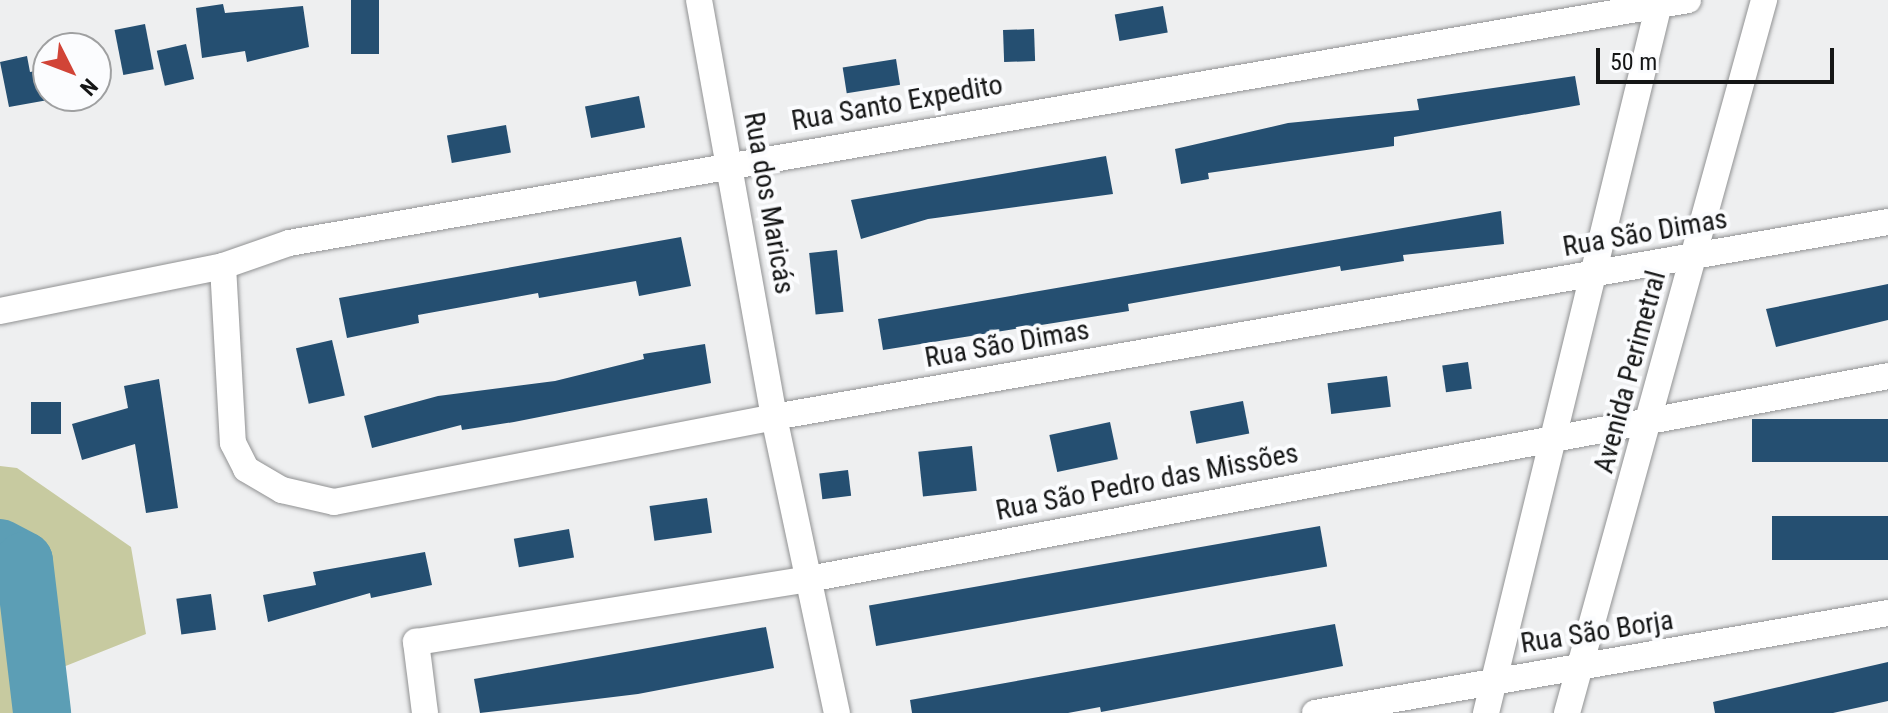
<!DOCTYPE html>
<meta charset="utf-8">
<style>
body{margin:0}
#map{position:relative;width:1888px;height:713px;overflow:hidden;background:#eeeff0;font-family:"Roboto Condensed",sans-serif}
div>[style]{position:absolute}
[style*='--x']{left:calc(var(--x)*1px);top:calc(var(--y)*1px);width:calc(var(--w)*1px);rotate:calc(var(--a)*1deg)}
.green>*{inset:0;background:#c7caa0}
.river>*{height:58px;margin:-29px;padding:0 29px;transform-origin:29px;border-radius:29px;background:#5c9eb5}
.building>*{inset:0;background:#254f71;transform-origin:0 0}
.roads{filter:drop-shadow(0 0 2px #919293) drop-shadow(0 0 2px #919293)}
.minor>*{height:26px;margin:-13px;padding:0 13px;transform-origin:13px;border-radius:13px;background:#fff}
span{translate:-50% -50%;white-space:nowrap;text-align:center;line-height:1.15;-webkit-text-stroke:8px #fbfcfe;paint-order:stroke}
.street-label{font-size:28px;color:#151616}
.north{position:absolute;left:32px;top:32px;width:80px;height:80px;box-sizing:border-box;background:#fbfcfe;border:2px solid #9fa0a1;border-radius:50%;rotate:132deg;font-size:22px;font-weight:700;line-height:32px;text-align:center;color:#151616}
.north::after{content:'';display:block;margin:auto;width:28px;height:36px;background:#d14437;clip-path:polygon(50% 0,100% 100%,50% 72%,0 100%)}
.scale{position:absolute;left:1596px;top:48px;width:238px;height:36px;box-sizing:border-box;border:4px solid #151616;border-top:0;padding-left:10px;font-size:24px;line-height:28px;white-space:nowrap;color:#151616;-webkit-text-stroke:6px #fbfcfe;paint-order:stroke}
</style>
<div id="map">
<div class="green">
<div style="clip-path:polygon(0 466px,17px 468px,131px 547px,146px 634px,43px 675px,57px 713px,0 713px)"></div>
</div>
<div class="river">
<div style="--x:0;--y:548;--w:27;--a:28"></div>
<div style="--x:24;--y:561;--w:153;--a:83.2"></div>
</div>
<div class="building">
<div style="left:351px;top:0;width:28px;height:54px"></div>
<div style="clip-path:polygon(223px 4px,225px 13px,303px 6px,309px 47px,247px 62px,245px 51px,202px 58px,196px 8px)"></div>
<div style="left:1163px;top:6px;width:27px;height:49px;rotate:80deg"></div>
<div style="left:145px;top:24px;width:46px;height:31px;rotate:79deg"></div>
<div style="left:1034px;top:29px;width:32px;height:31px;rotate:88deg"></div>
<div style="left:186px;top:44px;width:36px;height:30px;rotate:77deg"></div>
<div style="clip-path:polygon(27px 56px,30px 72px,48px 69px,48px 100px,9px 107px,0 62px)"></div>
<div style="left:896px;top:59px;width:26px;height:54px;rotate:81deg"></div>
<div style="clip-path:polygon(1575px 76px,1580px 105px,1394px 137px,1394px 146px,1208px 173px,1209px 179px,1181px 184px,1175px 149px,1288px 123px,1419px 110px,1417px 99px)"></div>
<div style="left:639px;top:96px;width:32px;height:55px;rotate:79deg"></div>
<div style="left:506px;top:125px;width:28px;height:60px;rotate:80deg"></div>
<div style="clip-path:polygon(1106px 156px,1113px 194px,928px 219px,861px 239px,851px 200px)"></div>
<div style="clip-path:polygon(1501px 211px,1504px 244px,1403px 255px,1404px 261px,1341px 271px,1340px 266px,1128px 304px,1129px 311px,883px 350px,878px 319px)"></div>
<div style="clip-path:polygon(681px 237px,691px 286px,639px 296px,636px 281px,539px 298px,538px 293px,418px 315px,419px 323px,347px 338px,339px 298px)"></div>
<div style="left:837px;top:250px;width:62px;height:28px;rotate:84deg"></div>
<div style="clip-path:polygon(1888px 284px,1888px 320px,1776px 347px,1766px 309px)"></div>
<div style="left:332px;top:340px;width:57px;height:37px;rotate:77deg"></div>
<div style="clip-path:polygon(705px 344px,711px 383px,514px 422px,462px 430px,461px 425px,372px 448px,364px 416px,438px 396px,555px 381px,644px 359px,643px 354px)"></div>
<div style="left:1468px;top:362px;width:27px;height:26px;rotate:82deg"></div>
<div style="left:1387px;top:376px;width:31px;height:60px;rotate:83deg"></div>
<div style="clip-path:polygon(159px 379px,178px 508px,146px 513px,135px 444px,82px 460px,72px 424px,128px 408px,124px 386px)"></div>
<div style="left:1243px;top:401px;width:33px;height:54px;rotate:79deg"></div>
<div style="left:61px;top:402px;width:32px;height:30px;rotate:90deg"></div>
<div style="left:1888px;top:419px;width:43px;height:136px;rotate:90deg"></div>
<div style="left:1110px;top:422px;width:38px;height:62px;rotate:78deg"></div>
<div style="left:972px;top:446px;width:45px;height:54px;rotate:84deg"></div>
<div style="left:848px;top:470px;width:26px;height:29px;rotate:83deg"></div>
<div style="left:707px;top:498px;width:35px;height:58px;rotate:82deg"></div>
<div style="left:1888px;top:516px;width:44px;height:116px;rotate:90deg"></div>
<div style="left:1320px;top:526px;width:41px;height:458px;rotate:80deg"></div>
<div style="left:569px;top:529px;width:29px;height:56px;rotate:80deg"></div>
<div style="clip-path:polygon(425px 552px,432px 585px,371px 598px,370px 593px,268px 622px,263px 595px,316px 585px,313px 572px)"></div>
<div style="left:211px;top:594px;width:36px;height:35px;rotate:82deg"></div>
<div style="clip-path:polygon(1335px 624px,1343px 666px,1101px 712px,1100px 707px,1068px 713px,912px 713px,910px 700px)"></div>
<div style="clip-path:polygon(766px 627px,774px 668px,638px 694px,480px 713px,474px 679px)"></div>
<div style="clip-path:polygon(1888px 662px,1888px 701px,1833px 713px,1715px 713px,1713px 702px)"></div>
</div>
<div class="roads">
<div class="minor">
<div style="--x:699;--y:0;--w:424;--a:79.8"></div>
<div style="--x:774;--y:417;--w:303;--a:78"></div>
<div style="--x:223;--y:266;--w:177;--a:86.8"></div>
<div style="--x:233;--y:443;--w:29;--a:63"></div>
<div style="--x:246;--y:469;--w:42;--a:30.3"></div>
<div style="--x:282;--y:490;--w:53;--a:13"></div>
<div style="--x:334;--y:502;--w:448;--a:-10.9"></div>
<div style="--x:774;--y:417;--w:1131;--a:-9.93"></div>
<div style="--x:0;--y:311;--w:227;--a:-11.4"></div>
<div style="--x:223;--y:266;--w:70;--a:-19.2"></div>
<div style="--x:289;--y:243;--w:1420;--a:-9.85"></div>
<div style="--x:425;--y:713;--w:72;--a:-97.2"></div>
<div style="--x:416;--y:642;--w:398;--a:-9.1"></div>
<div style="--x:809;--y:579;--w:1098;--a:-10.65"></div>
<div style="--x:1315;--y:713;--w:582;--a:-9.9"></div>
<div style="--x:1486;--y:713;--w:734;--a:-76.29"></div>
<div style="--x:1567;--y:713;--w:740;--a:-74.55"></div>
</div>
</div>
<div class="street-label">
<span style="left:897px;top:103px;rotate:-10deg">Rua Santo Expedito</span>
<span style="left:769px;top:203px;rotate:80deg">Rua dos Maricás</span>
<span style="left:1645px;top:233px;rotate:-10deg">Rua São Dimas</span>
<span style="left:1007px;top:344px;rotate:-10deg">Rua São Dimas</span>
<span style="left:1630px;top:372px;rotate:-75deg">Avenida Perimetral</span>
<span style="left:1147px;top:482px;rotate:-11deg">Rua São Pedro das Missões</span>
<span style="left:1597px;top:632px;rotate:-9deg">Rua São Borja</span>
</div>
<div class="north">N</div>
<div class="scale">50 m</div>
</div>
